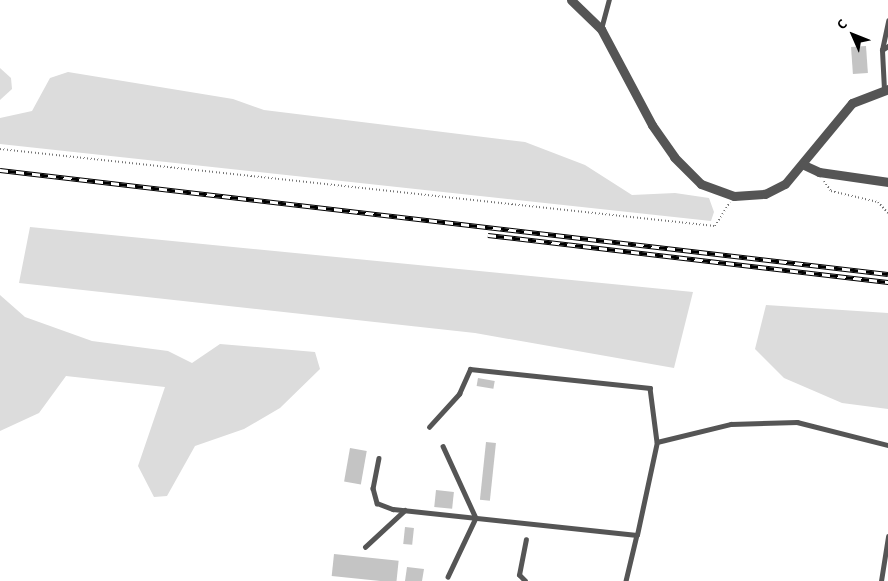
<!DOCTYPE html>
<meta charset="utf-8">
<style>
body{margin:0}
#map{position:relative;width:888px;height:581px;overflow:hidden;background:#fff;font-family:"Alegreya Sans",sans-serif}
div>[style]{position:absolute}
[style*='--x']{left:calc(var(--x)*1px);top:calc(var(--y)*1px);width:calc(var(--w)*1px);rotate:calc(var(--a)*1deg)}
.green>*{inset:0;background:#dcdcdc}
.building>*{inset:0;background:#c4c4c4;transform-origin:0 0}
.path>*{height:2px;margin-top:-1px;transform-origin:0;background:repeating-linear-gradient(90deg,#777 0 1px,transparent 0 3.5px)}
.service>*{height:4.5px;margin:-2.25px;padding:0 2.25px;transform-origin:2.25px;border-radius:2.25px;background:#555}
.minor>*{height:9px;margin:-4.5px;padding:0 4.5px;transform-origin:4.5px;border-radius:4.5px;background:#555}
.rail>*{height:4.5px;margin-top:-2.25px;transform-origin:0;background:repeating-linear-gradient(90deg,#fff 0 8px,#000 0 16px);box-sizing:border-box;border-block:1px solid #000}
span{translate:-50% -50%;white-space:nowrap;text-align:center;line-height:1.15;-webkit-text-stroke:4px #fff;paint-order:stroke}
.north{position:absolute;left:828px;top:10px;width:50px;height:50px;-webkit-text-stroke:4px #fff;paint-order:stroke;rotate:314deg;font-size:14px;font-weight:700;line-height:20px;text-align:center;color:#000}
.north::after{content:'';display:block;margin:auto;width:18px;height:22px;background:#000;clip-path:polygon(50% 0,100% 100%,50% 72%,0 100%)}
</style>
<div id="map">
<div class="green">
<div style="clip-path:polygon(0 68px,11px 78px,12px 89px,0 100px)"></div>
<div style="clip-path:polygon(68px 72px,233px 99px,264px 110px,525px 142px,585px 165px,632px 195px,675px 193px,709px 198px,714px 212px,711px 221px,0 144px,0 118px,32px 111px,50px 78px)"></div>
<div style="clip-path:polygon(30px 227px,693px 292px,674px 368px,475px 333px,19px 283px)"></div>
<div style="clip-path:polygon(0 295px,25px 317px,92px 341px,168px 351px,192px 363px,220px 344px,315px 352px,320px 369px,280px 408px,244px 429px,195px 446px,167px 496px,154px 497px,138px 466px,165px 387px,66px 376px,39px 413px,0 431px)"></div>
<div style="clip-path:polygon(766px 305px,888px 313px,888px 409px,842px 403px,784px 378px,755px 349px)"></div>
</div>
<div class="building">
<div style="left:866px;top:46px;width:27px;height:15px;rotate:86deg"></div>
<div style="left:478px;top:378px;width:17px;height:8px;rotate:10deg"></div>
<div style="left:486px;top:442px;width:10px;height:58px;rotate:6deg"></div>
<div style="left:350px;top:448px;width:17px;height:34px;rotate:10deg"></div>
<div style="left:436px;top:490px;width:18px;height:17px;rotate:6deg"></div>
<div style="left:405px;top:527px;width:9px;height:17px;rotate:6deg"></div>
<div style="left:334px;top:554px;width:65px;height:22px;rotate:6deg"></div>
<div style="clip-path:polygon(407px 567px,424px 569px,422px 581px,405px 581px)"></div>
</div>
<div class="path">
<div style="--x:0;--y:149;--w:719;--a:6.15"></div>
<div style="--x:715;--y:226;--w:28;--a:-58"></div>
<div style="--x:824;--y:181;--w:12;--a:55"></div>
<div style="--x:831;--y:191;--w:48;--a:13.2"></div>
<div style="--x:878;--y:202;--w:15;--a:48"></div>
</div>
<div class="service">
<div style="--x:601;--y:29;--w:30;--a:-75"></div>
<div style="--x:882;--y:50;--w:7;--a:-34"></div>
<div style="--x:884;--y:90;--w:40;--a:-92.9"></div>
<div style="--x:882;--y:50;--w:30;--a:-78"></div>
<div style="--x:429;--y:427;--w:45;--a:-47.7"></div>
<div style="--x:459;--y:394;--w:27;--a:-66"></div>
<div style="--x:470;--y:369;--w:181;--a:6"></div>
<div style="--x:650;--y:388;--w:54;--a:82.6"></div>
<div style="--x:443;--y:446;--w:79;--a:65.4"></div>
<div style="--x:476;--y:518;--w:65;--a:115.4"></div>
<div style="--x:379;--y:458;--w:31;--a:101"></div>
<div style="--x:373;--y:488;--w:16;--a:75"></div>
<div style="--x:377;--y:503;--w:17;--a:21"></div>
<div style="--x:393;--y:509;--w:245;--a:6.1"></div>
<div style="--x:637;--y:535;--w:47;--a:103.4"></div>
<div style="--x:637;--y:535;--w:95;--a:-77.9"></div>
<div style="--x:657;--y:442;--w:76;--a:-13.7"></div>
<div style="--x:731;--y:424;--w:66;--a:-1.7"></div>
<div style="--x:797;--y:422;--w:94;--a:14.2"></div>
<div style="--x:365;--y:547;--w:54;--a:-42.8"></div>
<div style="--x:525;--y:581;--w:8;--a:-135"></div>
<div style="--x:519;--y:575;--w:36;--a:-79"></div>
<div style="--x:881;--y:581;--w:45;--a:-81"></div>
</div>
<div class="minor">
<div style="--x:571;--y:0;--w:42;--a:44"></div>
<div style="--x:601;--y:29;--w:109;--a:62"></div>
<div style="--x:652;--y:125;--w:39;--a:55"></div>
<div style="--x:674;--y:157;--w:38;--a:45"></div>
<div style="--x:701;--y:184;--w:35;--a:20"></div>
<div style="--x:734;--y:196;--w:31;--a:-4"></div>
<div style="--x:765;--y:194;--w:22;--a:-27"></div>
<div style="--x:785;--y:184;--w:105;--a:-50.4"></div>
<div style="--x:852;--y:103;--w:39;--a:-21"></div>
<div style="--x:804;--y:165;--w:17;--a:25"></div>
<div style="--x:819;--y:172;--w:70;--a:8.2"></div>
</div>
<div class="rail">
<div style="--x:0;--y:170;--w:894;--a:6.68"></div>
<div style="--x:488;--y:235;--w:403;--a:6.7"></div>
</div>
<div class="north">С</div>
</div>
